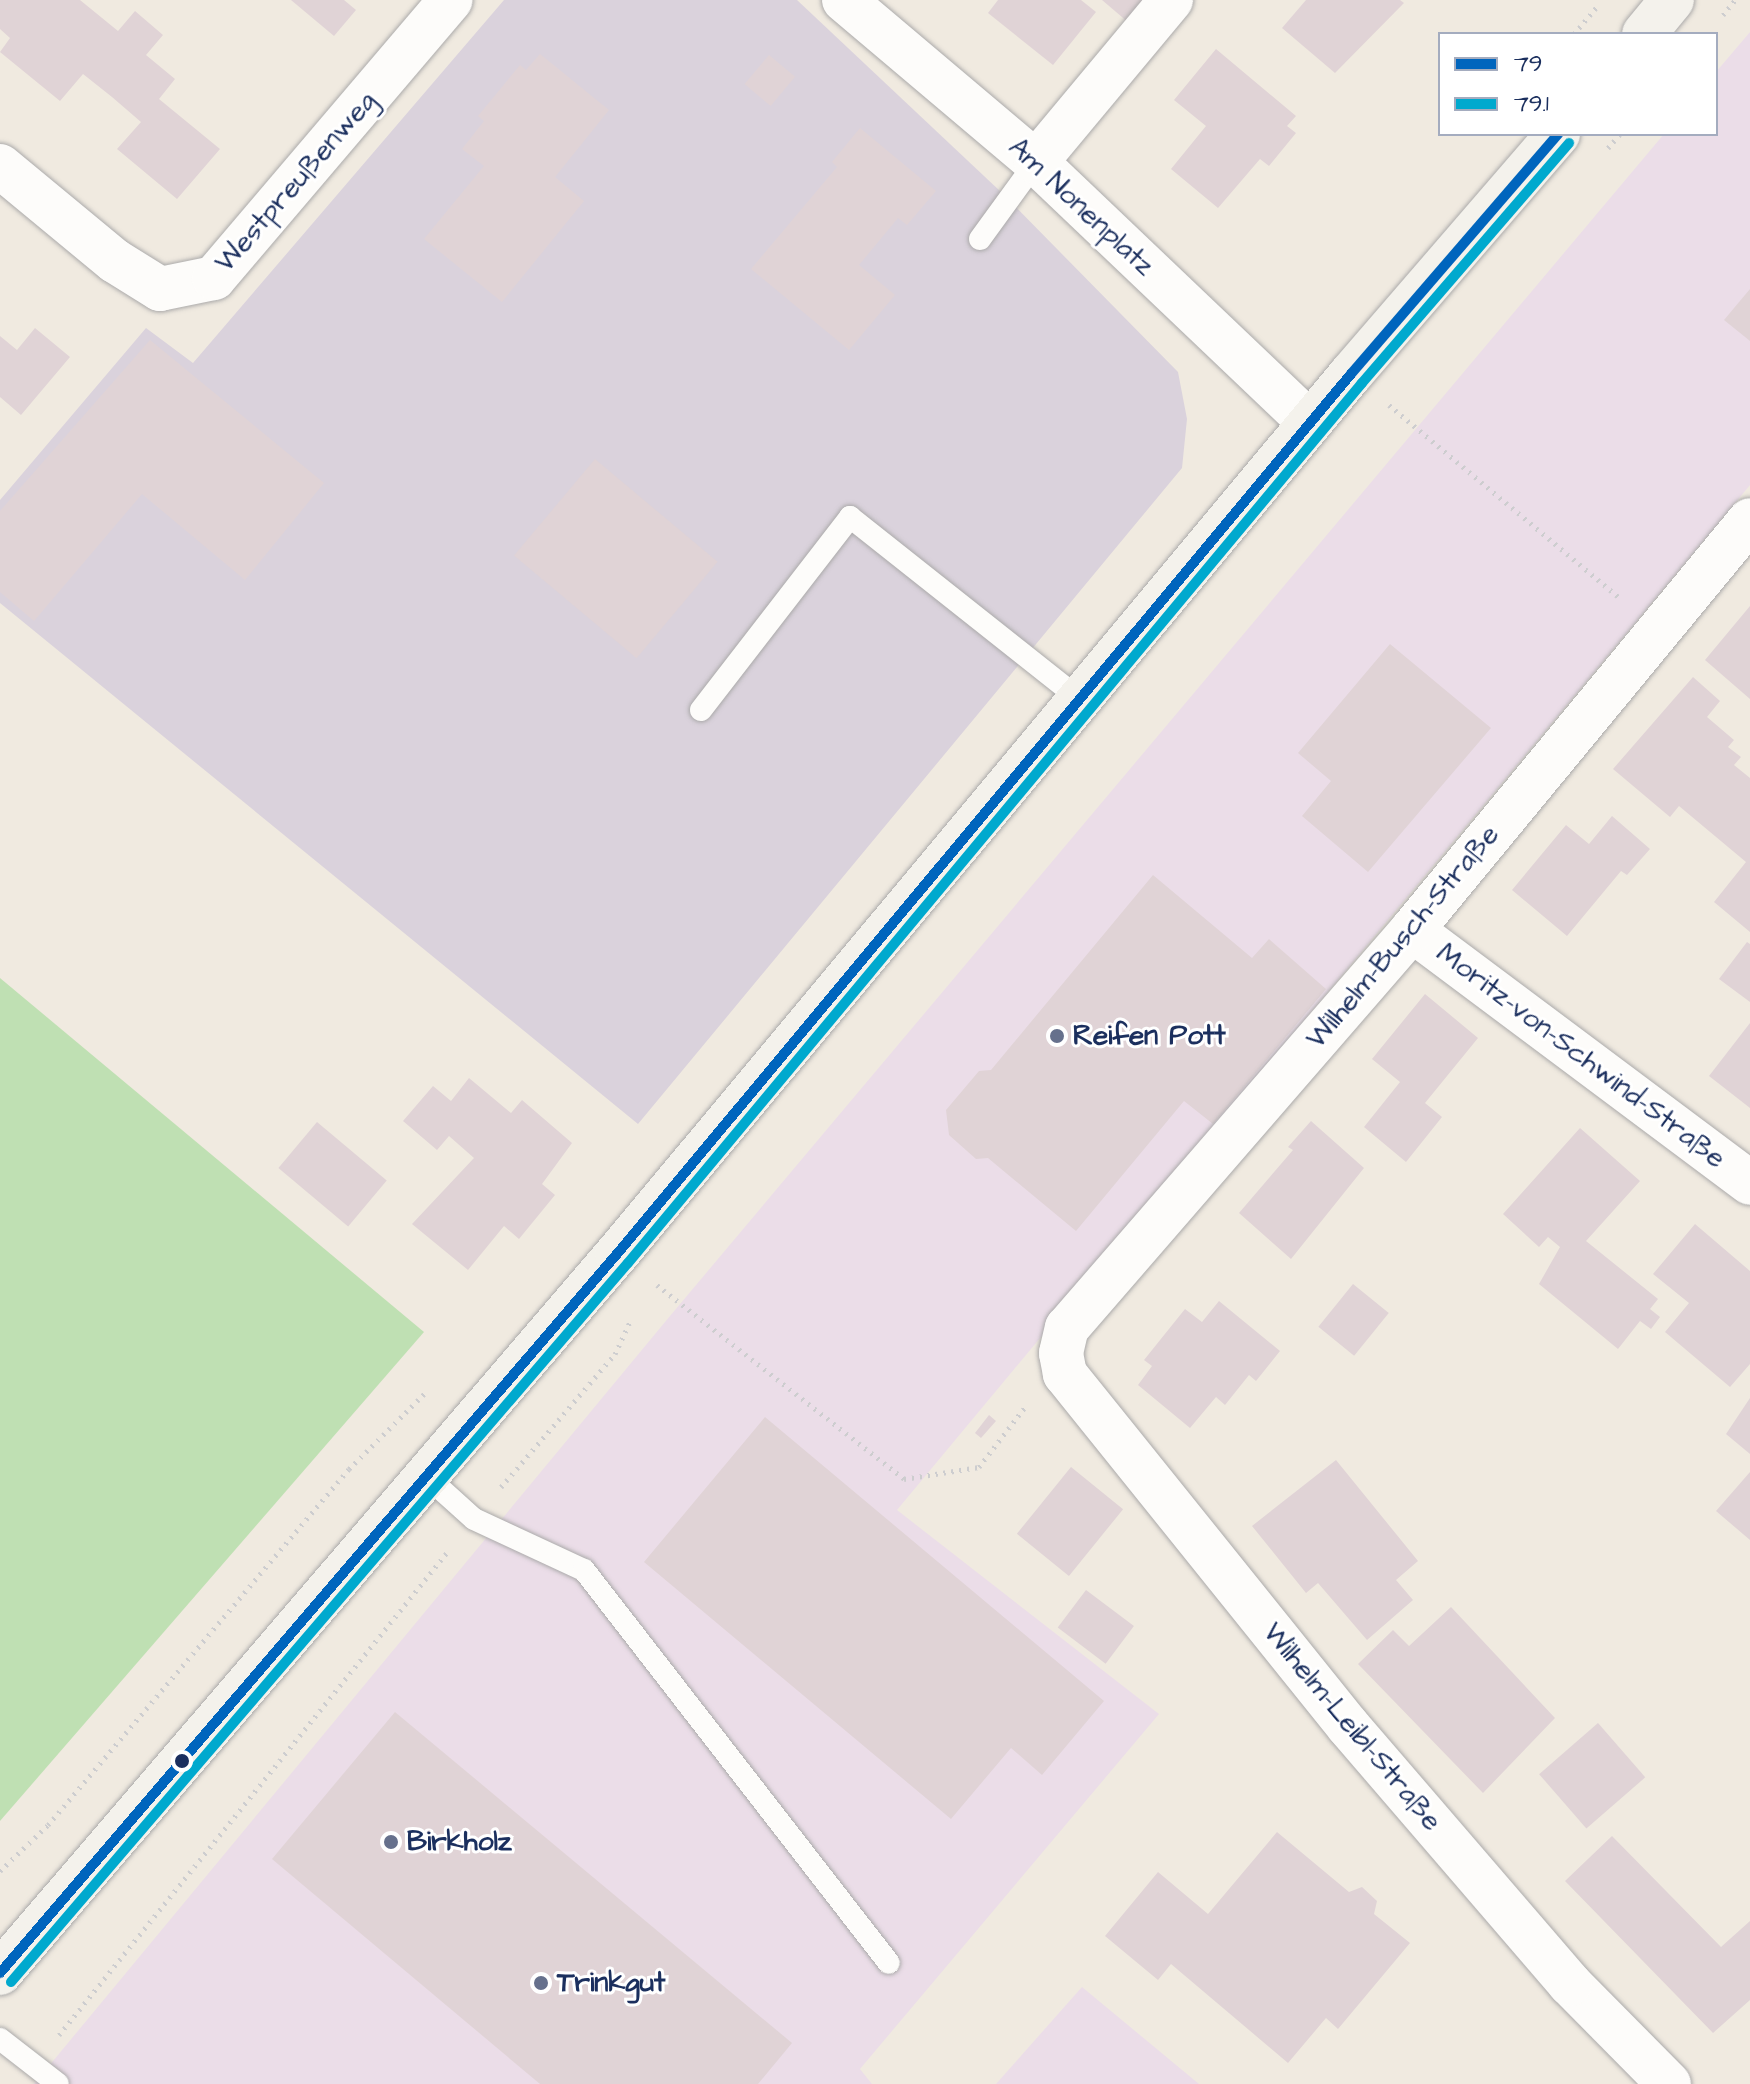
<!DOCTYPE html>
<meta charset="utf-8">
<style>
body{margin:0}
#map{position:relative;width:1750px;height:2084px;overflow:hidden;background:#f0eae0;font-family:"Architects Daughter",sans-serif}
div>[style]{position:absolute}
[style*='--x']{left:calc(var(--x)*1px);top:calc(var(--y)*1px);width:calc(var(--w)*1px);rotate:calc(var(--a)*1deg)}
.built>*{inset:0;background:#ebdde8}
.industrial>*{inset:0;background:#dad2dc}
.green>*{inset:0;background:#bfe0b3}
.building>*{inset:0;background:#e0d3d6;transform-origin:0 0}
.path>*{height:5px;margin-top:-2.5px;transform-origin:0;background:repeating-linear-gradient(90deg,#cdcdcf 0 2px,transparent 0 8px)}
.roads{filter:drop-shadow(0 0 2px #abaaaa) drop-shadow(0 0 2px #abaaaa)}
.lane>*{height:22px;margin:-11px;padding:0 11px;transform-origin:11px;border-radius:11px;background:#fdfcfa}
.street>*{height:44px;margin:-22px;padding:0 22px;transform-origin:22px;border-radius:22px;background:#fdfcfa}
.secondary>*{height:44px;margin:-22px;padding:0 22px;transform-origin:22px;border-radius:22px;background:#f4f2ec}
.bus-1>*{height:10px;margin:-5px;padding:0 5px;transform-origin:5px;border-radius:5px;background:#0065bd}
.bus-2>*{height:10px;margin:-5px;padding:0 5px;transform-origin:5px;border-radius:5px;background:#00a9ce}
.dots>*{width:22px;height:22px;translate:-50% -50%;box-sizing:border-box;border:4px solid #fff;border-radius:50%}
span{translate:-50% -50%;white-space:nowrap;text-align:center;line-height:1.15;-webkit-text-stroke:6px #fff;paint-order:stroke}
.street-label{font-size:28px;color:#1b2f5e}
.poi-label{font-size:28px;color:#1b2f5e;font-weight:700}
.left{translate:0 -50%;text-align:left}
.legend{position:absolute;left:1438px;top:32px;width:280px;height:104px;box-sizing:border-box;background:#fff;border:2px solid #a4acbf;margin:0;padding:10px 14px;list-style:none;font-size:24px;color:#1b2f5e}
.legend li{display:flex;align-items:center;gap:16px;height:40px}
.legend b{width:40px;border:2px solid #a4acbf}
</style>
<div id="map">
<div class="built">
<div style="clip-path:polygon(1750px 32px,1750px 485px,897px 1510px,1159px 1714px,860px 2069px,872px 2084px,34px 2084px,670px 1316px,1664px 134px,1716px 134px,1716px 72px)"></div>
<div style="clip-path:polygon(1082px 1987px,1199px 2084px,996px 2084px)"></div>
</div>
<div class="industrial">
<div style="clip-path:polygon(504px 0,797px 0,1001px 192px,1178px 372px,1187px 419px,1182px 468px,638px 1124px,0 603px,0 500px,146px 328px,193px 363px)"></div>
</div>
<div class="green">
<div style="clip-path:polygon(0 978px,424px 1332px,0 1821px)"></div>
</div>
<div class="building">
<div style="clip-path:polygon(0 0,80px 0,118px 31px,135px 11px,163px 35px,146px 55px,175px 79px,159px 99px,220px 149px,177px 199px,117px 149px,141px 122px,112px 97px,83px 74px,60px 101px,0 52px,10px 38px,0 29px)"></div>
<div style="clip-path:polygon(291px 0,344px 0,356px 10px,334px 36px)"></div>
<div style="clip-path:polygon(998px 0,1081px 0,1096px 12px,1053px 65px,988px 13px)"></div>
<div style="clip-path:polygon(1102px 0,1148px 0,1129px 23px)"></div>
<div style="clip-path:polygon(1306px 0,1400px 0,1404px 3px,1335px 73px,1282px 28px)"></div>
<div style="clip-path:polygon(1216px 49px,1296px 116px,1287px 126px,1296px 133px,1269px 166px,1260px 159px,1218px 208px,1171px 169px,1206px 126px,1174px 100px)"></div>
<div style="clip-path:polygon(540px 54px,609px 110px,555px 177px,584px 201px,502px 302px,424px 239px,484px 166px,462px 149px,484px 121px,478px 116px,520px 65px,526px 70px)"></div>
<div style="left:769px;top:55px;width:34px;height:38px;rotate:40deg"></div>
<div style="clip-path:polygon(860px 128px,936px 191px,907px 225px,898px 218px,859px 265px,895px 295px,849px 350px,751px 269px,837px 167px,832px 162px)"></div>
<div style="clip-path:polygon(1750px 289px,1750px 341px,1724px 320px)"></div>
<div style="clip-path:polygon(35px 328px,70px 357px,21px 415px,0 397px,0 336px,17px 350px)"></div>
<div style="clip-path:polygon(150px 340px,324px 483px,245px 580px,142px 494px,34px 621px,0 592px,0 511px)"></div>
<div style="left:595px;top:459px;width:160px;height:126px;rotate:40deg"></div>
<div style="clip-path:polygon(1750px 606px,1750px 699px,1705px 660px)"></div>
<div style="clip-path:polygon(1390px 644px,1491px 728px,1368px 872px,1302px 816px,1331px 781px,1298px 753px)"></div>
<div style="clip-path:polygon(1693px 677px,1720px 701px,1707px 717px,1734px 740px,1728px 747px,1741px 757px,1734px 765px,1750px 778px,1750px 932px,1714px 902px,1746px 862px,1679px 806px,1670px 817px,1613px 769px)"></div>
<div style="clip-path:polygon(1612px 816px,1650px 849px,1627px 875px,1621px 871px,1567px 936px,1512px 890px,1566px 825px,1589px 844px)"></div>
<div style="clip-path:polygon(1153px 875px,1252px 958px,1269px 939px,1326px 989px,1213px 1124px,1184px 1101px,1076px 1231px,988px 1158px,976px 1159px,949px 1135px,946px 1110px,979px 1071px,991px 1070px)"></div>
<div style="clip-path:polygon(1747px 942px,1750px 944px,1750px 1002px,1719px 979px)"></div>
<div style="clip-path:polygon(1425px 994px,1478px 1038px,1425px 1103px,1442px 1117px,1406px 1162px,1364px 1127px,1400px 1082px,1372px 1059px)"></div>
<div style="clip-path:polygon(1750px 1023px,1750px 1108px,1709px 1076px)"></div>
<div style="clip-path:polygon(469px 1078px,511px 1113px,522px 1100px,572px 1143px,542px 1184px,555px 1195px,519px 1239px,504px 1226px,468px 1270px,412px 1224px,474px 1158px,449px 1136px,437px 1150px,403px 1121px,433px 1086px,451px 1101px)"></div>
<div style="clip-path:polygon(1311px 1121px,1364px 1168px,1291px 1259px,1239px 1213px,1293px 1150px,1288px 1147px)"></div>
<div style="left:317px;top:1122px;width:91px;height:60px;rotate:40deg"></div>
<div style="clip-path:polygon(1580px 1128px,1640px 1181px,1586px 1241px,1658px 1299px,1650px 1309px,1660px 1317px,1651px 1329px,1640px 1321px,1618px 1349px,1539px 1284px,1560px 1247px,1548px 1237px,1539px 1247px,1503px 1214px)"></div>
<div style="clip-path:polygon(1695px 1224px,1750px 1271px,1750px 1364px,1730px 1387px,1665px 1332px,1689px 1303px,1653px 1274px)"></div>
<div style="left:1353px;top:1284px;width:46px;height:55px;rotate:39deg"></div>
<div style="clip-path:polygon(1219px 1301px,1280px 1351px,1256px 1381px,1249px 1375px,1225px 1405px,1216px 1397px,1190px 1428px,1138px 1385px,1152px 1366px,1144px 1360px,1185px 1309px,1202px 1322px)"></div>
<div style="clip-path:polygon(1750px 1398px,1750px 1454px,1726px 1434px)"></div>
<div style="clip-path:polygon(989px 1415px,996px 1421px,981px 1438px,975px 1433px)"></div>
<div style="clip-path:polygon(765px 1417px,1104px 1701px,1042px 1775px,1011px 1748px,951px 1819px,644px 1562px)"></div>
<div style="clip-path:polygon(1336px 1460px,1418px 1561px,1396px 1580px,1413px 1600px,1367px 1640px,1318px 1583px,1306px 1593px,1252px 1526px)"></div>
<div style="left:1071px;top:1467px;width:67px;height:86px;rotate:39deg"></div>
<div style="clip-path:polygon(1750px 1472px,1750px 1540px,1716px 1511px)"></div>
<div style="left:1086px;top:1590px;width:60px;height:47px;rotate:37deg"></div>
<div style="clip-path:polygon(1451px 1607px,1555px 1718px,1483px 1793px,1358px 1664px,1393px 1630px,1409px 1646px)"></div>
<div style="clip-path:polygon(395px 1712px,792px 2043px,758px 2084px,540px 2084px,272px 1859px)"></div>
<div style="left:1598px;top:1723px;width:72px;height:78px;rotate:49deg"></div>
<div style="clip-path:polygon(1277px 1832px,1349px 1892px,1362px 1887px,1377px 1901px,1374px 1914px,1410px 1943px,1338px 2029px,1326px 2018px,1288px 2063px,1171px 1964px,1158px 1980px,1105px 1936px,1158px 1872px,1208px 1914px)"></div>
<div style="clip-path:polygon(1612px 1836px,1721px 1947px,1750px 1921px,1750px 2000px,1713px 2033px,1565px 1881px)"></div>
</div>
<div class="path">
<div style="--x:1723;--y:15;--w:19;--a:-51"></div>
<div style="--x:1574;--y:34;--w:39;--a:-50"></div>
<div style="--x:1608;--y:148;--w:18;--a:-49"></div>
<div style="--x:1389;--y:405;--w:302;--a:39.9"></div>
<div style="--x:657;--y:1285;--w:314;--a:38.1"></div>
<div style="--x:904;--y:1479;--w:76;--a:-9.1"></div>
<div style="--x:979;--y:1467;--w:76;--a:-52.5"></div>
<div style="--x:501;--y:1487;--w:175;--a:-49.4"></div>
<div style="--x:615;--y:1354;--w:35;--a:-65"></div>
<div style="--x:0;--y:1871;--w:66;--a:-43.8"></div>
<div style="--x:48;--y:1825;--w:466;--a:-49.8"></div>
<div style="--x:349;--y:1469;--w:110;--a:-45"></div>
<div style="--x:59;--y:2035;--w:622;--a:-51.2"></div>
</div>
<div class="roads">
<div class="lane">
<div style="--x:980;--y:239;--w:95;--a:-54"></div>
<div style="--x:701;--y:710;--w:244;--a:-52.3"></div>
<div style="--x:850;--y:517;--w:293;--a:38.4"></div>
<div style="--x:424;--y:1474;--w:67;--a:42"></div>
<div style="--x:474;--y:1519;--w:121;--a:24.9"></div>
<div style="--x:584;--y:1570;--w:497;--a:52.2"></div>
<div style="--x:0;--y:2039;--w:73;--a:37.8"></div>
</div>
<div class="street">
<div style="--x:844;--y:0;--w:251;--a:40.2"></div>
<div style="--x:1036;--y:162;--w:378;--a:43.6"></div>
<div style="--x:1036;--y:162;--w:211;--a:-50.2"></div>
<div style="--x:0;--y:166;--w:149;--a:39.6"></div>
<div style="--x:115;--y:261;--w:53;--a:31.9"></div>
<div style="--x:160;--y:289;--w:55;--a:-11.5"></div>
<div style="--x:214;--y:278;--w:365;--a:-49.6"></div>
<div style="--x:1412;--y:930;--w:422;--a:36.8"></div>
<div style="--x:1669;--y:2084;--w:141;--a:-134.7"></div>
<div style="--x:1570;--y:1984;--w:340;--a:-130.7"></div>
<div style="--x:1348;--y:1726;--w:452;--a:-128.8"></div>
<div style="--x:1065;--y:1374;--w:21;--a:-101"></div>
<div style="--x:1061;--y:1353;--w:26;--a:-77"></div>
<div style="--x:1067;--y:1328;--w:527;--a:-49.08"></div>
<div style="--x:1412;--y:930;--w:531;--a:-50.5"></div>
</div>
<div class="secondary">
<div style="--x:1644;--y:34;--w:44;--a:-50.5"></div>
<div style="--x:0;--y:1973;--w:947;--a:-49.37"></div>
<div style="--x:617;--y:1254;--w:1146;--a:-50.17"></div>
<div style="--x:1351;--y:374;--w:317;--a:-49.2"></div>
</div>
</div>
<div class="bus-1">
<div style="--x:0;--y:1973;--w:947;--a:-49.37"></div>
<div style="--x:617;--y:1254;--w:1146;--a:-50.17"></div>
<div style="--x:1351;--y:374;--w:317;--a:-49.2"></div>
</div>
<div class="bus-2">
<div style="--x:11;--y:1982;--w:947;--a:-49.37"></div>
<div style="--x:628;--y:1263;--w:1146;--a:-50.17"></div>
<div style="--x:1362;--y:383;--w:317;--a:-49.2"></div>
</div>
<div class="dots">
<div style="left:1057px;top:1036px;background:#66708c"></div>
<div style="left:182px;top:1761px;background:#1b2f5e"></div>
<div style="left:391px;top:1842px;background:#66708c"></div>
<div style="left:541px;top:1983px;background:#66708c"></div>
</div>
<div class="street-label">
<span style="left:296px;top:182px;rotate:-49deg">Westpreußenweg</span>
<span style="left:1081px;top:207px;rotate:43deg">Am Nonenplatz</span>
<span style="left:1403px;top:937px;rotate:-50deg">Wilhelm-Busch-Straße</span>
<span style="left:1581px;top:1056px;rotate:37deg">Moritz-von-Schwind-Straße</span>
<span style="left:1352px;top:1727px;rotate:50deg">Wilhelm-Leibl-Straße</span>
</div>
<div class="poi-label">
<span class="left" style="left:1073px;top:1036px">Reifen Pott</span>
<span class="left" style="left:407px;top:1842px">Birkholz</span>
<span class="left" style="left:557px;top:1983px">Trinkgut</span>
</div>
<ul class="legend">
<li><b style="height:10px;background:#0065bd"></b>79</li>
<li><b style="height:10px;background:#00a9ce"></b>79.1</li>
</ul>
</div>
